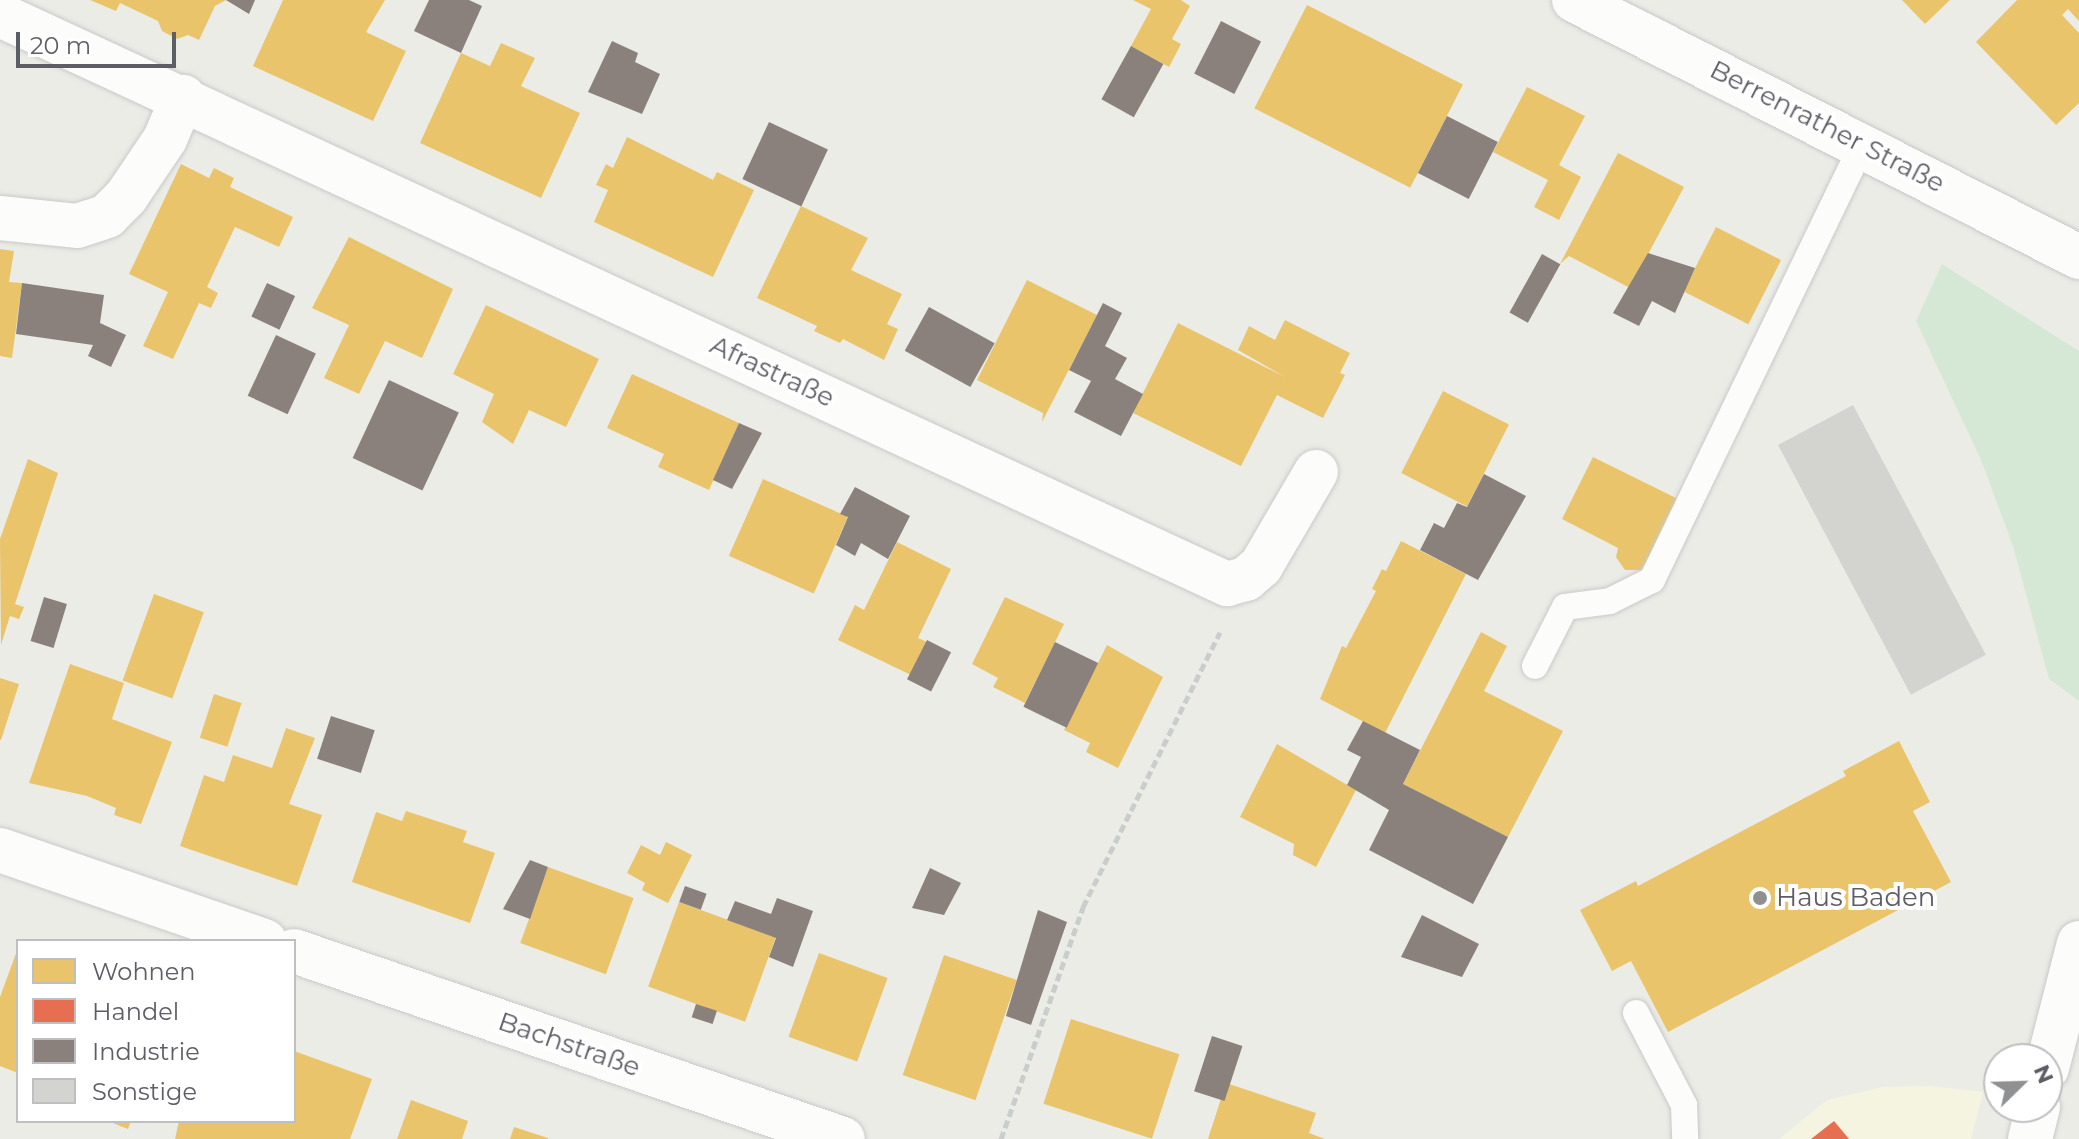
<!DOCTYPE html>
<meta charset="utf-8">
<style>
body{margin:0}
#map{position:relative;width:2079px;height:1139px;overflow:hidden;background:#ecece7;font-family:Montserrat,sans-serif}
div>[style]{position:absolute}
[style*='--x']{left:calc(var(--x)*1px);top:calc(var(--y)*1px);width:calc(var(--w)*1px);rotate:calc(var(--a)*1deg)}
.commercial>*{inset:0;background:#f5f4e1}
.green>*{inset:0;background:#d5e8d6}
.homes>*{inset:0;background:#e9c46a;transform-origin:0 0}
.shops>*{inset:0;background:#e76f51}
.industry>*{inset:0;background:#8a817c;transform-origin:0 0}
.building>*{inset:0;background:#d3d3d0;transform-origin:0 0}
.path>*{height:5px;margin-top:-2.5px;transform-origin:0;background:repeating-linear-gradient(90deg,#c9cdcb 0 8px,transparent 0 12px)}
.roads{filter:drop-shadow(0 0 2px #c9c9c9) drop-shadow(0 0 2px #c9c9c9)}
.lane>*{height:26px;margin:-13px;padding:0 13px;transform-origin:13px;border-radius:13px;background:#fcfcfb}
.street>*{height:44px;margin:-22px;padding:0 22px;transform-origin:22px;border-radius:22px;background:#fcfcfb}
.secondary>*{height:44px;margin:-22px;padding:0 22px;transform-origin:22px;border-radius:22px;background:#fcfcfb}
.dots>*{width:22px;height:22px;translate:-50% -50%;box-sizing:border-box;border:4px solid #fff;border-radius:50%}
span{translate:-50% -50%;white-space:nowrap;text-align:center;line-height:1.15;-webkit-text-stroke:8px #fff;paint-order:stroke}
.street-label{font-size:26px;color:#5d5e65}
.poi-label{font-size:26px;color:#5d5e65}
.left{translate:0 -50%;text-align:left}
.legend{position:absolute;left:16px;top:939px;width:280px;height:184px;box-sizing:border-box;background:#fff;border:2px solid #bebfc1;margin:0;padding:10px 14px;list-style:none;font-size:24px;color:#5d5e65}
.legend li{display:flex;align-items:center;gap:16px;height:40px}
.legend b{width:40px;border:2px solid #bebfc1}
.north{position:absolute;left:1983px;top:1043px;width:80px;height:80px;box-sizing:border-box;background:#fff;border:2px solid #bebfc1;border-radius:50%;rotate:67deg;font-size:22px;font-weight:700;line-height:32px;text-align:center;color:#5d5e65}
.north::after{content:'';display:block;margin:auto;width:28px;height:36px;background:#8f9092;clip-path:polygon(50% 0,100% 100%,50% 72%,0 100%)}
.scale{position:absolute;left:16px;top:32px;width:160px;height:36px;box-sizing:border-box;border:4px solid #5d5e65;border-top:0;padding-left:10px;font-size:24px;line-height:28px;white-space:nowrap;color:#5d5e65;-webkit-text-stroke:6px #fff;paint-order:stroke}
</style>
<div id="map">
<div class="commercial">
<div style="clip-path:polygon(1930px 1086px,1983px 1092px,1971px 1139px,1779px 1139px,1827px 1100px,1883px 1087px)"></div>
</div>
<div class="green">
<div style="clip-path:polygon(1942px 264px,2079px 351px,2079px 701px,2049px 679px,2013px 546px,1981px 460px,1916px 321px)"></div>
</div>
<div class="homes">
<div style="clip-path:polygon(90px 0,226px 0,215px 6px,199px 40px,188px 35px,177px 39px,162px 31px,158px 21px,120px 3px,116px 11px)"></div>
<div style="clip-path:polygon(283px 0,385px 0,366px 32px,406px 51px,373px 121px,253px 66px)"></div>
<div style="clip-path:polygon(1133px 0,1181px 0,1190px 6px,1172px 39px,1181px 44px,1169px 67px,1131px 46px,1151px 9px)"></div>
<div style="clip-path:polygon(1902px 0,1950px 0,1925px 24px)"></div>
<div style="clip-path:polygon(2017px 0,2079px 0,2079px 21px,2068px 9px,2062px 15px,2079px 33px,2079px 103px,2056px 125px,1976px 42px)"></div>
<div style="left:1307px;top:5px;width:175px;height:116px;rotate:27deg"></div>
<div style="clip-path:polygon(501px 43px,535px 58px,521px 86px,580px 113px,541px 198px,420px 143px,461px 53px,490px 66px)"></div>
<div style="clip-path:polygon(1527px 87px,1585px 116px,1559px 165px,1581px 177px,1559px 220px,1534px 207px,1548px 180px,1493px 152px)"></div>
<div style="clip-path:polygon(627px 137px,713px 180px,717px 172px,754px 190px,713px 277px,594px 222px,608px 190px,596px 185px,606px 164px,613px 168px)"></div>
<div style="clip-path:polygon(1618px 153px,1684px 187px,1630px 288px,1569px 256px,1560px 264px)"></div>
<div style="clip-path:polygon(181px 164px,209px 178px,214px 168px,234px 178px,230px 187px,293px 217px,279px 247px,235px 227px,207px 287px,218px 293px,211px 308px,199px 303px,173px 359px,143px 346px,168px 292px,129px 274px)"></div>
<div style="clip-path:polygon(801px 206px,868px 238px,851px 270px,902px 294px,887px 324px,898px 329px,884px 360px,843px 339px,840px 343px,814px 331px,817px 326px,757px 298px)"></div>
<div style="left:1716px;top:227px;width:73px;height:72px;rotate:27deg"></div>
<div style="clip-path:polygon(349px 237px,453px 289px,422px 358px,385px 341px,359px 394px,324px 378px,349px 325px,312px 308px)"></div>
<div style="clip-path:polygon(0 249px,14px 251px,9px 282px,22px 283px,12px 358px,0 356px)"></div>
<div style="clip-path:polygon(1027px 280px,1097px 315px,1042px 422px,1043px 413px,977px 380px)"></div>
<div style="clip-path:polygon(486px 305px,599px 359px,566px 427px,529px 410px,513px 444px,482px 422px,494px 394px,453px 374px)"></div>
<div style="clip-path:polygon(1285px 320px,1350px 353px,1340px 373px,1345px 375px,1323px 418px,1277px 395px,1241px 466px,1133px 413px,1178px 323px,1285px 377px,1238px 350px,1249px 326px,1275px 340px)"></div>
<div style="clip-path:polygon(632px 374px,739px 423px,709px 490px,658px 467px,664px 454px,607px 428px)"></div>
<div style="left:1443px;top:391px;width:74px;height:92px;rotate:27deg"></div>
<div style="clip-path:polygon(1593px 457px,1684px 502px,1641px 570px,1625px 570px,1616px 557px,1618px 548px,1562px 519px)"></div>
<div style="clip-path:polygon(28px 459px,58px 473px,15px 604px,24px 607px,19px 619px,10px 616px,1px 645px,0 539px)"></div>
<div style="left:763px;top:479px;width:93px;height:84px;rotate:24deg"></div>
<div style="clip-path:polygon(1401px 541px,1466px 574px,1385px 733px,1320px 699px,1342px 646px,1346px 648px,1376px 591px,1372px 589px,1382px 569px,1386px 571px)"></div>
<div style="clip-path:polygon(897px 542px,951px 569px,918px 638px,927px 642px,911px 675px,838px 640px,855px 605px,864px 610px)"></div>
<div style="left:154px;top:594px;width:53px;height:92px;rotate:20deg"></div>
<div style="clip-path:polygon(1005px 597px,1064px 624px,1025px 703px,993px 687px,998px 678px,972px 664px)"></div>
<div style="clip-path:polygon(1481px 632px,1507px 646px,1484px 691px,1563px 731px,1508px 837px,1403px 784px)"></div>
<div style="clip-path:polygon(1107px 645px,1163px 677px,1118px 768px,1086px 752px,1090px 743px,1064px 730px)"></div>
<div style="clip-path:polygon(70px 664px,124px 683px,112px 719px,172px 742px,141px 824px,114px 815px,116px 808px,87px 796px,29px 783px)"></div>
<div style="clip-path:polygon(0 678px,19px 684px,1px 740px,0 740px)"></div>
<div style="left:214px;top:694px;width:29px;height:46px;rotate:18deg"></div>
<div style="clip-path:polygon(286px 728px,315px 738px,289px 804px,322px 815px,297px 886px,180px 846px,204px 775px,224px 782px,233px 755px,272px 768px)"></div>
<div style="clip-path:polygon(1899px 741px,1930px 802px,1913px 811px,1951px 882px,1668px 1032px,1631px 961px,1612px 971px,1580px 910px,1636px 881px,1638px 886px,1846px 776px,1843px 771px)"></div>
<div style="clip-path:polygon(1277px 744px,1356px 790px,1316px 867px,1293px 855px,1294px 844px,1240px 817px)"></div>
<div style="clip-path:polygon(406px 811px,467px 831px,463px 842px,495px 853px,470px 923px,352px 882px,376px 812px,402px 821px)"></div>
<div style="clip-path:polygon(666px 842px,692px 855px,668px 903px,642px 890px,645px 883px,627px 873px,641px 845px,660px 855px)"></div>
<div style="left:548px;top:867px;width:91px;height:81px;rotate:20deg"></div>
<div style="left:679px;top:902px;width:103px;height:90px;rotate:20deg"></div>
<div style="clip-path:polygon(18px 948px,18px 1073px,0 1066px,0 997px)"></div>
<div style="left:819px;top:953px;width:73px;height:89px;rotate:20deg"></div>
<div style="left:944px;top:955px;width:77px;height:127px;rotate:19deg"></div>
<div style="left:1071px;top:1019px;width:114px;height:89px;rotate:18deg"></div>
<div style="clip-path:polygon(294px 1051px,372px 1079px,350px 1139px,175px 1139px,179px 1121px,294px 1121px)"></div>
<div style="clip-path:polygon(1226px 1083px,1316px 1113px,1309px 1133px,1325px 1139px,1208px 1139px)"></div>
<div style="clip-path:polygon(411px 1100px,468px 1121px,462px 1139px,397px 1139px)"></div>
<div style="clip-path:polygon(108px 1121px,131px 1121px,128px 1129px)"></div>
<div style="clip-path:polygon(514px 1127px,548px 1138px,548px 1139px,510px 1139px)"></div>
</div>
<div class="shops">
<div style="clip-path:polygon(1834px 1121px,1849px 1139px,1811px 1139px)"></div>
</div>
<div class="industry">
<div style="clip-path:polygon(226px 0,255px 0,249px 14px)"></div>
<div style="clip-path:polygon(429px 0,469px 0,482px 6px,461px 53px,414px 31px)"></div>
<div style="left:1221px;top:21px;width:45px;height:59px;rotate:27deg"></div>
<div style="clip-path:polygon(612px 41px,638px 53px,635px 62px,660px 74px,642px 114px,588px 92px)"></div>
<div style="left:1131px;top:46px;width:37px;height:61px;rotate:29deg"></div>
<div style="left:1447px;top:116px;width:57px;height:64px;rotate:27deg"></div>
<div style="left:769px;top:122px;width:65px;height:63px;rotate:25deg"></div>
<div style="clip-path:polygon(1648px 253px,1695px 268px,1675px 313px,1652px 301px,1639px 326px,1613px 313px)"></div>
<div style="left:1542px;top:254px;width:21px;height:67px;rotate:29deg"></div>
<div style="clip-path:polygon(22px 283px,104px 295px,100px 323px,126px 335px,111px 367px,88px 356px,93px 345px,16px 334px)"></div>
<div style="left:267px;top:283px;width:31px;height:37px;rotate:25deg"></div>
<div style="clip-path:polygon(1103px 303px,1122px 313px,1105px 346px,1127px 358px,1115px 379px,1143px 394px,1121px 436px,1074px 412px,1091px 381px,1069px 370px)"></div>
<div style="left:929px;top:307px;width:75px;height:50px;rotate:29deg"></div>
<div style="left:276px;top:335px;width:44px;height:67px;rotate:25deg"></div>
<div style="left:389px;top:380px;width:77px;height:86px;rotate:25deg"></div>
<div style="clip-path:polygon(739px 423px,762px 433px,732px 489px,713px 480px)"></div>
<div style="clip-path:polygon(1484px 474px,1526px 496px,1478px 580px,1420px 550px,1434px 523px,1444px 528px,1457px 503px,1467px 507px)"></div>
<div style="clip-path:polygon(855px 487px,910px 516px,888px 559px,861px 543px,855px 556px,836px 545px,848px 517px,840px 514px)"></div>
<div style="left:44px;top:597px;width:24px;height:46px;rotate:17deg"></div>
<div style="left:927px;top:640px;width:27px;height:44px;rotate:27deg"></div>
<div style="left:1055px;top:642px;width:48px;height:72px;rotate:26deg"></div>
<div style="left:331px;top:716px;width:46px;height:45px;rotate:18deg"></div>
<div style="clip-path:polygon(1363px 721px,1420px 750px,1403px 784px,1508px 837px,1473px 904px,1369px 850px,1389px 810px,1347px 785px,1361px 757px,1347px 750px)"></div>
<div style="clip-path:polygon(530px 860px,548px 867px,530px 919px,503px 909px)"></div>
<div style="clip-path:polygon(930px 868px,961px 883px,944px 915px,912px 908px)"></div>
<div style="left:685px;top:886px;width:23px;height:17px;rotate:20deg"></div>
<div style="clip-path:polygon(777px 898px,813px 911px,793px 967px,769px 957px,776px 938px,727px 920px,735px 901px,771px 914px)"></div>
<div style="clip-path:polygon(1038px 910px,1067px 922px,1031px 1025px,1006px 1016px)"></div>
<div style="clip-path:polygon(1422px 915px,1479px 944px,1462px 977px,1401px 957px)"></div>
<div style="left:696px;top:1004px;width:22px;height:14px;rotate:18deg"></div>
<div style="left:1212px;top:1036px;width:32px;height:58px;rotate:18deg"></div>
</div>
<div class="building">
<div style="left:1853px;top:405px;width:283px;height:85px;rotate:62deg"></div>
</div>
<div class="path">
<div style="--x:1001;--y:1139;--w:246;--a:-70.5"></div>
<div style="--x:1083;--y:907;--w:307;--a:-63.5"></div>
</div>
<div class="roads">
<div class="lane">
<div style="--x:1535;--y:666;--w:66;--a:-63"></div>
<div style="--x:1565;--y:607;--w:45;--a:-7.6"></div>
<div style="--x:1610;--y:601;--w:47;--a:-26.6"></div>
<div style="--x:1652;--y:580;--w:483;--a:-64.2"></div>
<div style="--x:1636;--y:1013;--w:104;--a:62.4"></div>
<div style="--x:1684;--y:1105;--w:34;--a:88"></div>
</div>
<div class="street">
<div style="--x:1574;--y:0;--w:567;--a:26.97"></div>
<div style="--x:0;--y:15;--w:1353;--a:24.88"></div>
<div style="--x:1227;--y:584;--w:20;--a:-15"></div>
<div style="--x:1246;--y:579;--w:20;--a:-41"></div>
<div style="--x:1261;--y:566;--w:109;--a:-59.7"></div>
<div style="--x:0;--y:218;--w:77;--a:5.9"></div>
<div style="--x:77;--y:226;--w:32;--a:-18"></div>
<div style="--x:107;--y:216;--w:27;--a:-45"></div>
<div style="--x:126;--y:197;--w:70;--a:-56.1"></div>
<div style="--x:165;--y:139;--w:46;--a:-66.8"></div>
<div style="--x:0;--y:850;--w:280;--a:19"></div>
<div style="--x:294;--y:951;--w:580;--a:18.9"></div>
</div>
<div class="secondary">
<div style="--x:2047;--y:1068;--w:129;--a:-75.6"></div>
<div style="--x:2030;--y:1139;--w:33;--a:-76"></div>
</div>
</div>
<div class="dots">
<div style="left:1760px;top:898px;background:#8f9092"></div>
</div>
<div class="street-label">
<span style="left:1827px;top:127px;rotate:27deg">Berrenrather Straße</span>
<span style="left:772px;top:372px;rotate:25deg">Afrastraße</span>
<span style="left:569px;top:1045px;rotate:19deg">Bachstraße</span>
</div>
<div class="poi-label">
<span class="left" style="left:1776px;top:898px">Haus Baden</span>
</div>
<ul class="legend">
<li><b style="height:22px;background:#e9c46a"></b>Wohnen</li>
<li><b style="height:22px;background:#e76f51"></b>Handel</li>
<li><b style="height:22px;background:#8a817c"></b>Industrie</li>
<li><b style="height:22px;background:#d3d3d0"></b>Sonstige</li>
</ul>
<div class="north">N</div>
<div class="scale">20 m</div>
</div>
